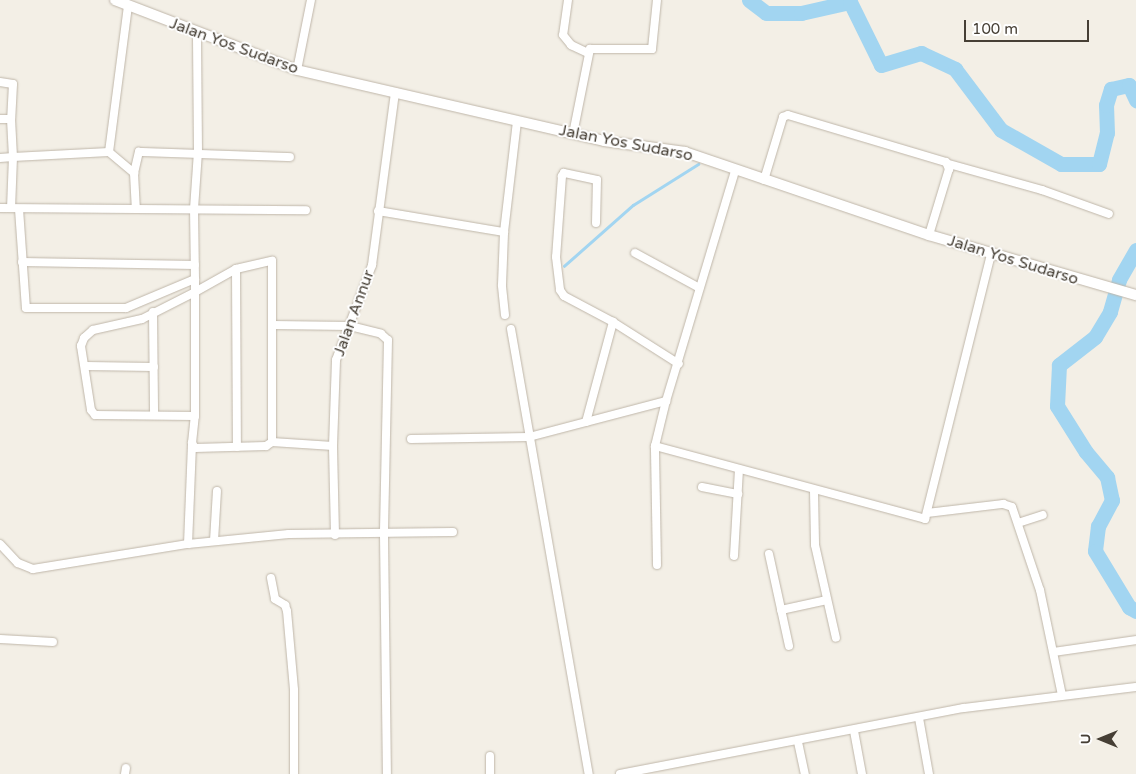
<!DOCTYPE html>
<style>
body{margin:0}
#map{position:relative;width:1136px;height:774px;overflow:hidden;background:#f3efe6;font-family:"Varela Round",sans-serif}
div>[style]{position:absolute}
[style*='--x']{left:calc(var(--x)*1px);top:calc(var(--y)*1px);width:calc(var(--w)*1px);rotate:calc(var(--a)*1deg)}
.stream>*{height:2.5px;margin:-1.25px;padding:0 1.25px;transform-origin:1.25px;border-radius:1.25px;background:#a2d5f1}
.river>*{height:15px;margin:-7.5px;padding:0 7.5px;transform-origin:7.5px;border-radius:7.5px;background:#a2d5f1}
.roads{filter:drop-shadow(0 0 1px #bfb6a9) drop-shadow(0 0 1px #bfb6a9)}
.minor>*{height:8px;margin:-4px;padding:0 4px;transform-origin:4px;border-radius:4px;background:#fff}
.tertiary>*{height:10px;margin:-5px;padding:0 5px;transform-origin:5px;border-radius:5px;background:#fff}
span{translate:-50% -50%;white-space:nowrap;text-align:center;line-height:1.15;-webkit-text-stroke:4px #fff;paint-order:stroke}
.street-label{font-size:16px;color:#463f35}
.north{position:absolute;left:1076px;top:714px;width:50px;height:50px;-webkit-text-stroke:4px #fff;paint-order:stroke;rotate:270deg;font-size:14px;font-weight:700;line-height:20px;text-align:center;color:#463f35}
.north::after{content:'';display:block;margin:auto;width:18px;height:22px;background:#463f35;clip-path:polygon(50% 0,100% 100%,50% 72%,0 100%)}
.scale{position:absolute;left:964px;top:20px;width:125px;height:22px;box-sizing:border-box;border:2px solid #463f35;border-top:0;padding-left:6px;font-size:15px;line-height:18px;white-space:nowrap;color:#463f35;-webkit-text-stroke:4px #fff;paint-order:stroke}
</style>
<div id="map">
<div class="stream">
<div style="--x:564;--y:266;--w:92;--a:-41.5"></div>
<div style="--x:633;--y:205;--w:77;--a:-32.2"></div>
</div>
<div class="river">
<div style="--x:749;--y:0;--w:21;--a:37"></div>
<div style="--x:766;--y:13;--w:35;--a:0"></div>
<div style="--x:801;--y:13;--w:50;--a:-12.7"></div>
<div style="--x:850;--y:2;--w:70;--a:63.8"></div>
<div style="--x:881;--y:65;--w:42;--a:-16.7"></div>
<div style="--x:921;--y:53;--w:38;--a:25"></div>
<div style="--x:955;--y:69;--w:76;--a:53"></div>
<div style="--x:1001;--y:130;--w:69;--a:29.5"></div>
<div style="--x:1061;--y:164;--w:38;--a:0"></div>
<div style="--x:1099;--y:164;--w:32;--a:-76"></div>
<div style="--x:1107;--y:133;--w:28;--a:-92"></div>
<div style="--x:1106;--y:105;--w:17;--a:-73"></div>
<div style="--x:1111;--y:89;--w:18;--a:-13"></div>
<div style="--x:1129;--y:85;--w:17;--a:65"></div>
<div style="--x:1136;--y:250;--w:34;--a:120"></div>
<div style="--x:1119;--y:280;--w:33;--a:106"></div>
<div style="--x:1110;--y:312;--w:29;--a:121"></div>
<div style="--x:1095;--y:337;--w:46;--a:142.1"></div>
<div style="--x:1059;--y:365;--w:41;--a:92.8"></div>
<div style="--x:1057;--y:406;--w:54;--a:57.8"></div>
<div style="--x:1086;--y:452;--w:33;--a:50"></div>
<div style="--x:1107;--y:477;--w:24;--a:78"></div>
<div style="--x:1112;--y:500;--w:30;--a:118"></div>
<div style="--x:1098;--y:526;--w:25;--a:97"></div>
<div style="--x:1095;--y:551;--w:66;--a:58.7"></div>
<div style="--x:1129;--y:607;--w:8;--a:30"></div>
</div>
<div class="roads">
<div class="minor">
<div style="--x:568;--y:0;--w:35;--a:98"></div>
<div style="--x:563;--y:35;--w:13;--a:51"></div>
<div style="--x:571;--y:45;--w:19;--a:25"></div>
<div style="--x:297;--y:70;--w:71;--a:-78.7"></div>
<div style="--x:0;--y:82;--w:13;--a:9"></div>
<div style="--x:13;--y:84;--w:35;--a:93"></div>
<div style="--x:11;--y:119;--w:38;--a:87"></div>
<div style="--x:13;--y:157;--w:96;--a:-3"></div>
<div style="--x:109;--y:152;--w:33;--a:40"></div>
<div style="--x:134;--y:173;--w:36;--a:87"></div>
<div style="--x:0;--y:119;--w:11;--a:0"></div>
<div style="--x:573;--y:134;--w:87;--a:-78.7"></div>
<div style="--x:590;--y:49;--w:62;--a:0"></div>
<div style="--x:652;--y:49;--w:49;--a:-84.2"></div>
<div style="--x:109;--y:152;--w:147;--a:-82.6"></div>
<div style="--x:0;--y:158;--w:13;--a:-4"></div>
<div style="--x:13;--y:157;--w:51;--a:92.2"></div>
<div style="--x:949;--y:164;--w:97;--a:15.6"></div>
<div style="--x:1042;--y:190;--w:71;--a:19.7"></div>
<div style="--x:134;--y:173;--w:22;--a:-77"></div>
<div style="--x:139;--y:152;--w:151;--a:1.9"></div>
<div style="--x:764;--y:180;--w:66;--a:-73.2"></div>
<div style="--x:783;--y:117;--w:5;--a:-22"></div>
<div style="--x:788;--y:115;--w:165;--a:16.6"></div>
<div style="--x:946;--y:162;--w:8;--a:67"></div>
<div style="--x:949;--y:169;--w:69;--a:106.9"></div>
<div style="--x:0;--y:208;--w:306;--a:0.4"></div>
<div style="--x:19;--y:209;--w:99;--a:86"></div>
<div style="--x:26;--y:308;--w:100;--a:0"></div>
<div style="--x:126;--y:308;--w:75;--a:-22.8"></div>
<div style="--x:378;--y:211;--w:128;--a:9.5"></div>
<div style="--x:596;--y:223;--w:43;--a:-88.7"></div>
<div style="--x:597;--y:180;--w:34;--a:-168"></div>
<div style="--x:564;--y:173;--w:4;--a:124"></div>
<div style="--x:562;--y:176;--w:81;--a:94.2"></div>
<div style="--x:556;--y:257;--w:33;--a:83"></div>
<div style="--x:560;--y:290;--w:7;--a:56"></div>
<div style="--x:564;--y:296;--w:55;--a:28"></div>
<div style="--x:635;--y:253;--w:72;--a:28.4"></div>
<div style="--x:22;--y:262;--w:173;--a:1"></div>
<div style="--x:236;--y:269;--w:178;--a:89.7"></div>
<div style="--x:153;--y:312;--w:103;--a:89.4"></div>
<div style="--x:505;--y:315;--w:30;--a:-96"></div>
<div style="--x:502;--y:285;--w:53;--a:-87.8"></div>
<div style="--x:504;--y:232;--w:112;--a:-83.3"></div>
<div style="--x:273;--y:325;--w:77;--a:0.7"></div>
<div style="--x:350;--y:326;--w:32;--a:14"></div>
<div style="--x:381;--y:334;--w:9;--a:41"></div>
<div style="--x:388;--y:340;--w:195;--a:91.2"></div>
<div style="--x:384;--y:535;--w:239;--a:89.3"></div>
<div style="--x:511;--y:329;--w:452;--a:80.1"></div>
<div style="--x:86;--y:366;--w:68;--a:0.8"></div>
<div style="--x:195;--y:416;--w:100;--a:-179.4"></div>
<div style="--x:95;--y:415;--w:6;--a:-129"></div>
<div style="--x:91;--y:410;--w:65;--a:-98.9"></div>
<div style="--x:81;--y:346;--w:9;--a:-69"></div>
<div style="--x:84;--y:338;--w:12;--a:-42"></div>
<div style="--x:93;--y:330;--w:50;--a:-12.7"></div>
<div style="--x:142;--y:319;--w:59;--a:-27"></div>
<div style="--x:195;--y:292;--w:47;--a:-29.3"></div>
<div style="--x:236;--y:269;--w:37;--a:-13"></div>
<div style="--x:272;--y:261;--w:181;--a:90"></div>
<div style="--x:272;--y:442;--w:7;--a:146"></div>
<div style="--x:266;--y:446;--w:71;--a:178.4"></div>
<div style="--x:195;--y:448;--w:6;--a:-121"></div>
<div style="--x:192;--y:443;--w:27;--a:-84"></div>
<div style="--x:195;--y:416;--w:137;--a:-90"></div>
<div style="--x:195;--y:279;--w:70;--a:-90.8"></div>
<div style="--x:194;--y:209;--w:57;--a:-86"></div>
<div style="--x:198;--y:152;--w:119;--a:-90.5"></div>
<div style="--x:586;--y:422;--w:104;--a:-74.9"></div>
<div style="--x:613;--y:322;--w:78;--a:32.5"></div>
<div style="--x:411;--y:439;--w:118;--a:-1"></div>
<div style="--x:529;--y:437;--w:142;--a:-14.7"></div>
<div style="--x:666;--y:401;--w:240;--a:-73.3"></div>
<div style="--x:272;--y:442;--w:61;--a:3.8"></div>
<div style="--x:655;--y:446;--w:280;--a:15.1"></div>
<div style="--x:925;--y:519;--w:273;--a:-76"></div>
<div style="--x:702;--y:487;--w:37;--a:11"></div>
<div style="--x:814;--y:491;--w:54;--a:88.9"></div>
<div style="--x:815;--y:545;--w:95;--a:77.3"></div>
<div style="--x:927;--y:513;--w:77;--a:-6.8"></div>
<div style="--x:1003;--y:504;--w:9;--a:18"></div>
<div style="--x:1012;--y:507;--w:88;--a:71.4"></div>
<div style="--x:1040;--y:590;--w:107;--a:78.2"></div>
<div style="--x:1018;--y:523;--w:26;--a:-18"></div>
<div style="--x:335;--y:535;--w:89;--a:-91.3"></div>
<div style="--x:333;--y:446;--w:86;--a:-88"></div>
<div style="--x:336;--y:360;--w:102;--a:-69.2"></div>
<div style="--x:372;--y:265;--w:174;--a:-82.4"></div>
<div style="--x:214;--y:541;--w:50;--a:-86.6"></div>
<div style="--x:0;--y:544;--w:26;--a:47"></div>
<div style="--x:18;--y:563;--w:16;--a:22"></div>
<div style="--x:33;--y:569;--w:157;--a:-9.2"></div>
<div style="--x:188;--y:544;--w:101;--a:-5.7"></div>
<div style="--x:289;--y:534;--w:164;--a:-0.7"></div>
<div style="--x:188;--y:544;--w:101;--a:-87.7"></div>
<div style="--x:769;--y:554;--w:94;--a:77.7"></div>
<div style="--x:734;--y:556;--w:87;--a:-86.7"></div>
<div style="--x:657;--y:565;--w:119;--a:-91"></div>
<div style="--x:655;--y:446;--w:46;--a:-76.3"></div>
<div style="--x:271;--y:578;--w:21;--a:79"></div>
<div style="--x:275;--y:599;--w:12;--a:31"></div>
<div style="--x:285;--y:605;--w:6;--a:72"></div>
<div style="--x:287;--y:611;--w:79;--a:84.9"></div>
<div style="--x:294;--y:690;--w:84;--a:90"></div>
<div style="--x:781;--y:610;--w:47;--a:-12.3"></div>
<div style="--x:0;--y:639;--w:53;--a:3.2"></div>
<div style="--x:1054;--y:652;--w:83;--a:-8.3"></div>
<div style="--x:919;--y:718;--w:57;--a:79.9"></div>
<div style="--x:854;--y:731;--w:44;--a:79.5"></div>
<div style="--x:798;--y:742;--w:33;--a:78"></div>
<div style="--x:490;--y:756;--w:18;--a:90"></div>
<div style="--x:125;--y:774;--w:6;--a:-81"></div>
<div style="--x:620;--y:774;--w:350;--a:-10.9"></div>
<div style="--x:964;--y:708;--w:173;--a:-7"></div>
</div>
<div class="tertiary">
<div style="--x:115;--y:0;--w:195;--a:21"></div>
<div style="--x:297;--y:70;--w:315;--a:13"></div>
<div style="--x:604;--y:141;--w:82;--a:7.7"></div>
<div style="--x:685;--y:152;--w:258;--a:18.8"></div>
<div style="--x:929;--y:235;--w:216;--a:16.2"></div>
</div>
</div>
<div class="street-label">
<span style="left:234px;top:46px;rotate:20deg">Jalan Yos Sudarso</span>
<span style="left:626px;top:143px;rotate:11deg">Jalan Yos Sudarso</span>
<span style="left:1013px;top:260px;rotate:17deg">Jalan Yos Sudarso</span>
<span style="left:354px;top:313px;rotate:-70deg">Jalan Annur</span>
</div>
<div class="north">U</div>
<div class="scale">100 m</div>
</div>
